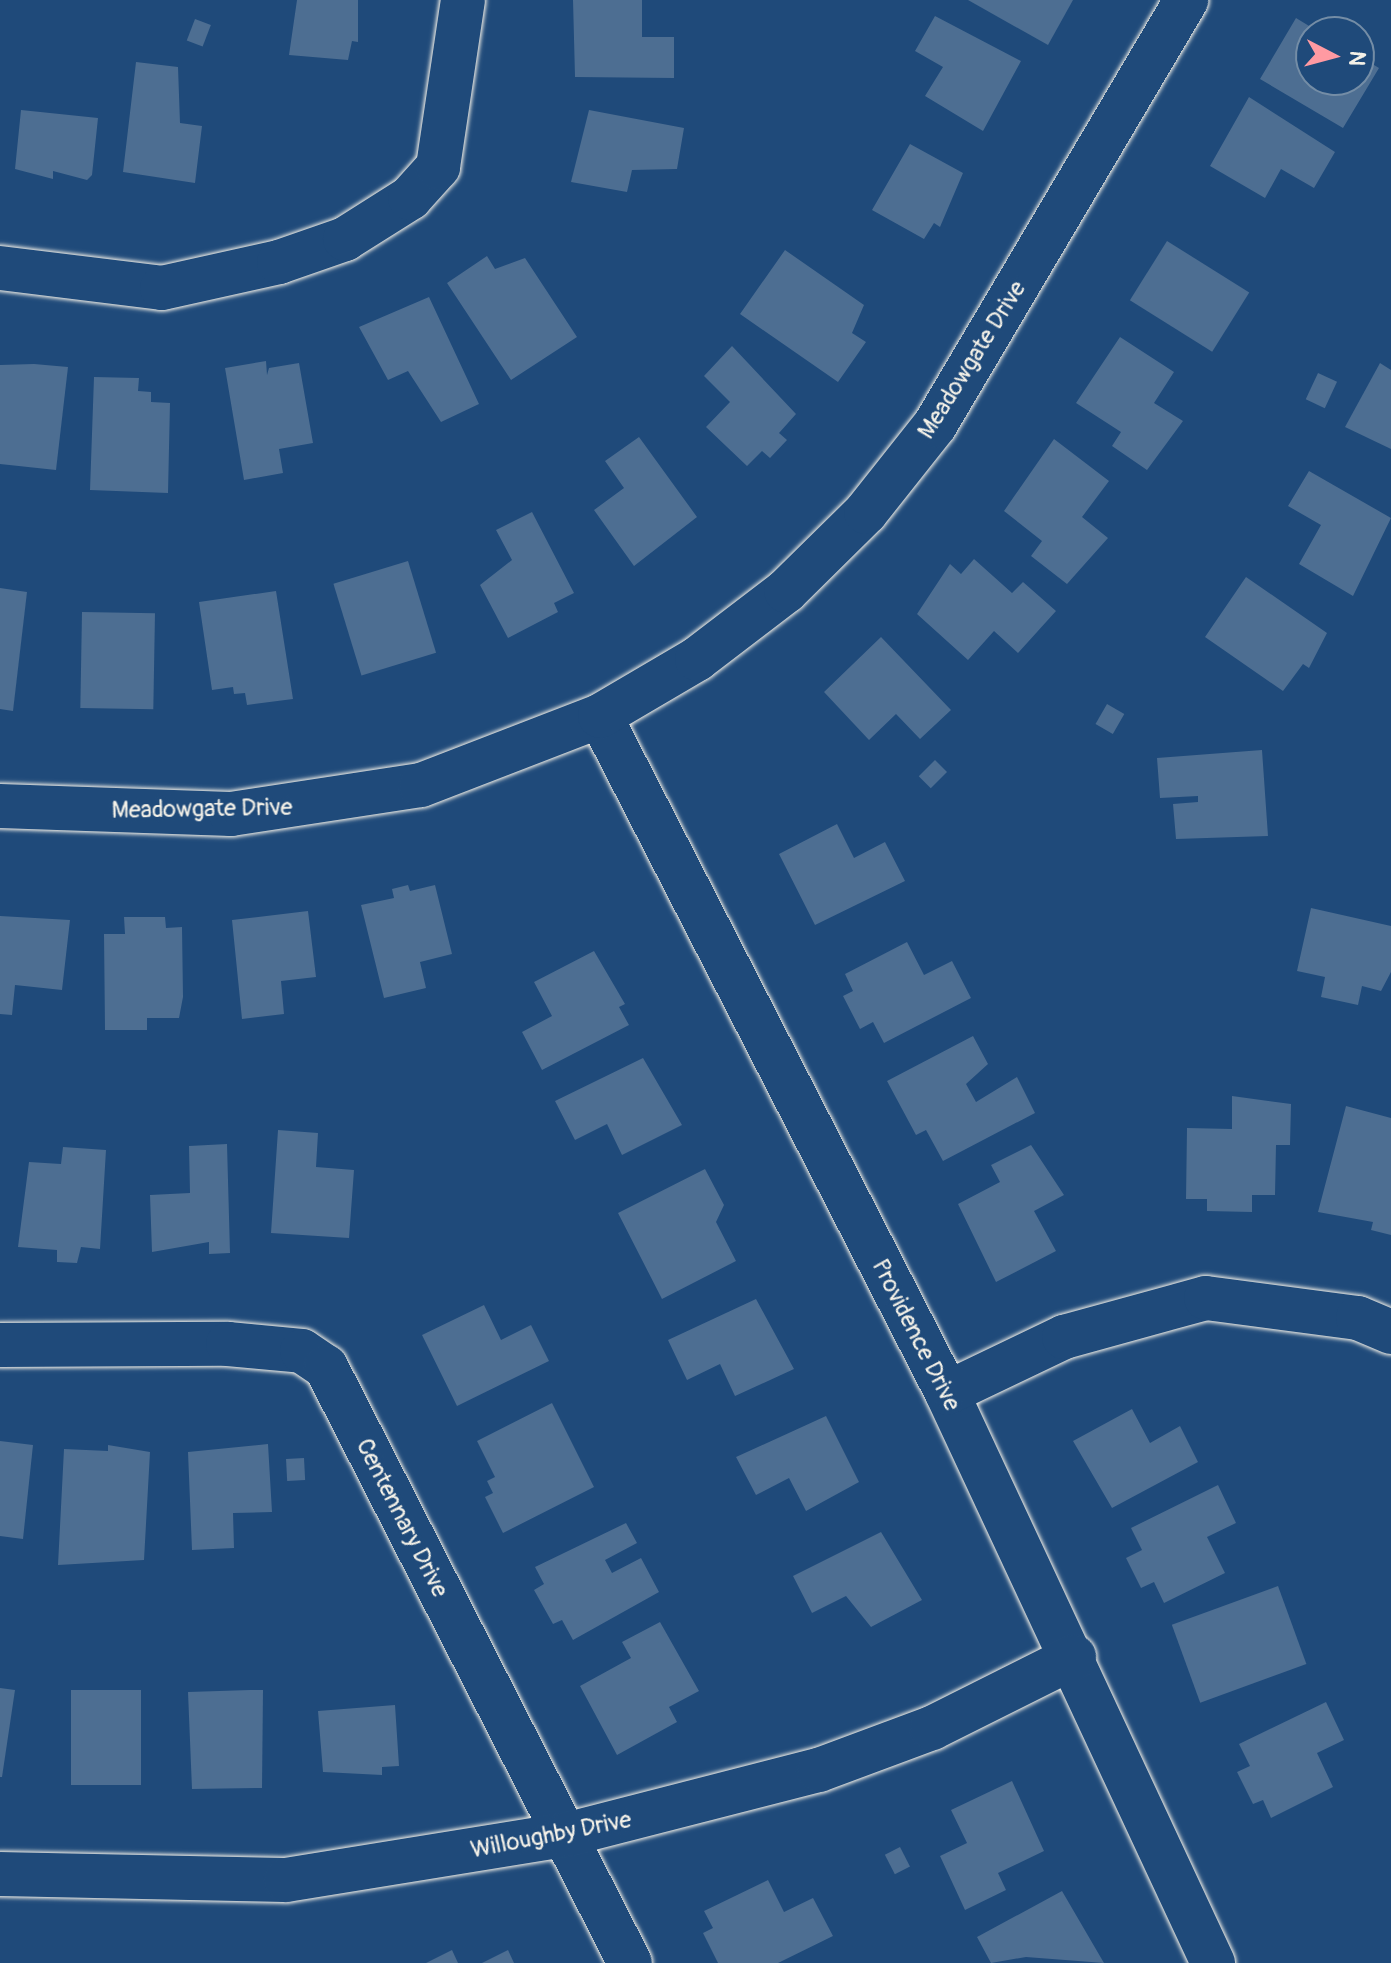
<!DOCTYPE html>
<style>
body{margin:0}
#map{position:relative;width:1391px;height:1963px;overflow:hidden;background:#1f4a7a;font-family:Pangolin,sans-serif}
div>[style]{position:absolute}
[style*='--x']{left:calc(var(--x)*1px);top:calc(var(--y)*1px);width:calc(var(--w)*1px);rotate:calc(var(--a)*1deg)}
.building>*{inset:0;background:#4d6e92;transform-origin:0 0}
.roads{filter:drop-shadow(0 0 2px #f4f1e8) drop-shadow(0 0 2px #f4f1e8)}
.minor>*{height:44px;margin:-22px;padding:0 22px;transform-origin:22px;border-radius:22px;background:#1f4a7a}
span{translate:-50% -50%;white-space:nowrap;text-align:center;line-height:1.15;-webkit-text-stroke:8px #1f4a7a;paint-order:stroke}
.street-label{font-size:24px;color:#f4f1e8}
.north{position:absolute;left:1295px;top:16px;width:80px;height:80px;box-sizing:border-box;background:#1f4a7a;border:2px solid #748da6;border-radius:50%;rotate:96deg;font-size:22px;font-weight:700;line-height:32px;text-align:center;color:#f4f1e8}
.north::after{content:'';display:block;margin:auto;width:28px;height:36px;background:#ff9aa2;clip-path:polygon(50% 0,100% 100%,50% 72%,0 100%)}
</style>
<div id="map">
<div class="building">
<div style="clip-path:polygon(297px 0,358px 0,358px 42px,352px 41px,348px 60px,289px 55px)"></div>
<div style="clip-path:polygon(573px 0,642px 0,642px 37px,674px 37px,674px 78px,575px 77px)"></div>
<div style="clip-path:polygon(968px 0,1073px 0,1048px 45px)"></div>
<div style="clip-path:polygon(935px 16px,1021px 61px,983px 131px,925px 96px,943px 67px,915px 51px)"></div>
<div style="clip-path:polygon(1296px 18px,1319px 32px,1311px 32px,1311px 80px,1359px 80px,1359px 56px,1379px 68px,1343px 128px,1260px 79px)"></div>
<div style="left:195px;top:19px;width:17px;height:23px;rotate:21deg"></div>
<div style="clip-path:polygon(136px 62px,178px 67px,180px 123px,202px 126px,195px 183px,123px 172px)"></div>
<div style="clip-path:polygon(1249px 97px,1335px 152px,1314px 188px,1281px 169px,1265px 198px,1210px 166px)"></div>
<div style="clip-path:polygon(21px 110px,98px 118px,92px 175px,87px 180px,53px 171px,53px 179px,15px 169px)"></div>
<div style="clip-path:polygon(589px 110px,684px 128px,677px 169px,632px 170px,627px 192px,571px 182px)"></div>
<div style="clip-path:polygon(910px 144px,963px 173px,940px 227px,934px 223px,924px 239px,872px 210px)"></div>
<div style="left:1167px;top:241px;width:97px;height:70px;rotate:32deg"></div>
<div style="clip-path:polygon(785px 250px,864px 305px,852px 333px,866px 342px,838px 382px,740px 314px)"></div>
<div style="clip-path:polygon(487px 256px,495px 269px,525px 258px,577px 337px,511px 380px,447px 283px)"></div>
<div style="clip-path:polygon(429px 297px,479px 404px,441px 422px,408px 371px,388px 380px,359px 327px)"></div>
<div style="clip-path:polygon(1120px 337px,1174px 372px,1154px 403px,1183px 421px,1147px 470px,1112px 446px,1121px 432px,1076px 403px)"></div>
<div style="clip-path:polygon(732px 346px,796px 414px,779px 433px,787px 440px,770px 458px,762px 451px,747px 466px,706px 427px,730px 402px,704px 376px)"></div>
<div style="clip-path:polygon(266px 361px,267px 375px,269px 368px,299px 363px,313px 443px,279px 449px,283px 473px,244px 480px,225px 368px)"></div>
<div style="clip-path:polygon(1380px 363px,1391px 370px,1391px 449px,1345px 427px)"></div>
<div style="clip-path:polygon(34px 364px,68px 367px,56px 470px,0 464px,0 365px)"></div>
<div style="left:1318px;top:373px;width:21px;height:29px;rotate:25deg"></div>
<div style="clip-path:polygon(94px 377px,139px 378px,138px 391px,151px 392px,151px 402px,170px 403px,168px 493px,90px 490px)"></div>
<div style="clip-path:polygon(639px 437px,697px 517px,634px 566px,594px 510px,624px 488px,605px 461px)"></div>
<div style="clip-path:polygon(1054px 439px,1109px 481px,1082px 517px,1108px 538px,1067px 584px,1031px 556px,1042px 541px,1004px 511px)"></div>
<div style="clip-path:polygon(1309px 471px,1391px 518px,1353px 596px,1299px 564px,1321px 525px,1288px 506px)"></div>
<div style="clip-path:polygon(532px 512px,574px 593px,554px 603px,558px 612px,508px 638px,480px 585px,512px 560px,496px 530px)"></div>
<div style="clip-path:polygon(974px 559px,1012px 593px,1023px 582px,1056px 611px,1018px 653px,994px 631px,968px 660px,917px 614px,950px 564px,961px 574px)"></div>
<div style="left:408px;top:561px;width:96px;height:78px;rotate:73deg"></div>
<div style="clip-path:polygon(1246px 577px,1327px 633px,1309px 668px,1303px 664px,1283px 691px,1205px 637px)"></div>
<div style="clip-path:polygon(0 588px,27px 592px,13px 711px,0 709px)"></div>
<div style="clip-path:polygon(276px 591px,293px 699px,247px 705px,245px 693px,234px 694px,233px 687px,212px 690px,199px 602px)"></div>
<div style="left:82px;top:612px;width:73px;height:96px;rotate:1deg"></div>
<div style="clip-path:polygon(881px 637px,951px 710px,920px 739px,896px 714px,869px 740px,824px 692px)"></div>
<div style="left:1107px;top:704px;width:20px;height:23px;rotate:30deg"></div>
<div style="clip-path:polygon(1262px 750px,1268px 836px,1176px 839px,1173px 804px,1198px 802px,1198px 796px,1160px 798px,1157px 758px)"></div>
<div style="left:935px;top:760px;width:17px;height:23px;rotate:45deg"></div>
<div style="clip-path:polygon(837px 824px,854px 858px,885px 842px,905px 881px,815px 925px,779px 854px)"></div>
<div style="clip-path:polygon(408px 885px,410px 891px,435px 885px,452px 954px,420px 962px,426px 988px,384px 998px,361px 905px,394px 898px,392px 889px)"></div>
<div style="clip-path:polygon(1311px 908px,1391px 926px,1391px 972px,1381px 991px,1362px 986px,1358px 1005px,1321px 997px,1325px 977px,1297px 971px)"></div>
<div style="clip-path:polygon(308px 911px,316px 977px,281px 981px,284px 1014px,242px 1019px,232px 920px)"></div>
<div style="clip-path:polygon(0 916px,70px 920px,62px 990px,15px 985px,12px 1015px,0 1014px)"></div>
<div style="clip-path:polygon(124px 917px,165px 917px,166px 928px,182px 927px,183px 997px,179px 1018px,147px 1018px,147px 1030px,105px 1030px,104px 934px,125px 934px)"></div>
<div style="clip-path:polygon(907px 942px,924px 975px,952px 961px,971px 998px,884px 1043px,873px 1022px,860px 1029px,843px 996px,853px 991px,845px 974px)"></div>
<div style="clip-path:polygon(594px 951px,625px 1004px,619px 1007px,629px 1025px,542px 1070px,522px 1032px,552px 1016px,534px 982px)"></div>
<div style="clip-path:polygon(973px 1036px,988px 1064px,966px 1084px,976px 1102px,1017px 1077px,1035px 1113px,943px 1161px,926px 1130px,916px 1135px,887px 1081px)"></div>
<div style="clip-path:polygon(643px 1058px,682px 1125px,622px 1155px,607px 1124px,575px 1140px,555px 1101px)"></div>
<div style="clip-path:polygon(1232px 1096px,1291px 1104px,1290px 1145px,1276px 1145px,1275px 1195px,1252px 1195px,1252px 1212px,1207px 1211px,1207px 1199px,1186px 1199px,1187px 1128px,1232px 1129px)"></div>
<div style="clip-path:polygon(1346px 1106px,1391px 1118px,1391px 1235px,1371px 1230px,1373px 1222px,1318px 1212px)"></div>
<div style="clip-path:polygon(278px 1130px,318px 1133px,316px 1167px,354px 1170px,349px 1238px,271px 1233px)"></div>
<div style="clip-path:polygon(227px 1144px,230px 1253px,209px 1254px,209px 1242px,152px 1252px,150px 1195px,190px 1193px,189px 1146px)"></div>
<div style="clip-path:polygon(1031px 1145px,1064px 1195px,1034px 1211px,1056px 1251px,996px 1282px,958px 1204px,1000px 1182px,991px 1165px)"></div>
<div style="clip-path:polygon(63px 1147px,106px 1150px,100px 1249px,81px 1247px,77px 1263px,57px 1262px,57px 1250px,18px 1247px,29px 1162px,61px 1164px)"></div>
<div style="clip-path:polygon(705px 1169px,724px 1205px,716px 1222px,736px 1261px,662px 1299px,618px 1213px)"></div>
<div style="clip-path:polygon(756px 1299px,794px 1369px,735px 1396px,720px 1364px,687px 1380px,668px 1340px)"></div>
<div style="clip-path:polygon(484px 1305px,501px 1340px,531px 1325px,549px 1361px,457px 1406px,422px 1335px)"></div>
<div style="clip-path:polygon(552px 1403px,594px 1487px,503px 1533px,485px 1497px,493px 1493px,487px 1481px,495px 1477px,477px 1441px)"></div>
<div style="clip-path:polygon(1132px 1409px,1150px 1443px,1180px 1426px,1198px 1462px,1112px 1508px,1073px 1441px)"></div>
<div style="clip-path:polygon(826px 1416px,859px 1482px,806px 1511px,789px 1478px,756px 1495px,736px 1457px)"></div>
<div style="clip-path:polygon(0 1441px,33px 1445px,23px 1539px,0 1536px)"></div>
<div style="clip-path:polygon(268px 1444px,272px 1512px,233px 1513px,234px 1548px,192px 1550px,188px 1452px)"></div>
<div style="clip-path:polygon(108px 1445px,150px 1452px,144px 1560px,58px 1565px,64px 1449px,108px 1451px)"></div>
<div style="left:304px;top:1458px;width:22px;height:18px;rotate:87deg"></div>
<div style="clip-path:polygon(1218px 1485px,1236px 1523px,1207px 1537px,1225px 1573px,1164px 1603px,1154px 1582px,1141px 1588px,1126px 1558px,1142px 1550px,1131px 1528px)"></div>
<div style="clip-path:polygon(626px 1523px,637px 1543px,605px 1560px,612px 1573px,641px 1558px,659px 1592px,573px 1640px,562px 1620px,553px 1624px,534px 1590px,544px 1584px,535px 1567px)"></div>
<div style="clip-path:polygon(881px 1532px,922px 1600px,871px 1627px,846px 1596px,812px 1613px,793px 1576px)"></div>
<div style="left:1278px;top:1586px;width:83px;height:113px;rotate:70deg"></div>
<div style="clip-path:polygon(660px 1622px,699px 1691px,669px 1707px,677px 1722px,617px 1755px,580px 1686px,631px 1658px,622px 1642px)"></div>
<div style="clip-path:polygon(0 1688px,15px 1690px,2px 1777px,0 1777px)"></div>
<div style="left:71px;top:1690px;width:70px;height:95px"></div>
<div style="clip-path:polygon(250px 1690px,263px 1690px,262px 1788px,192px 1789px,188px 1692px)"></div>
<div style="clip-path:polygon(1326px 1702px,1344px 1740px,1317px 1753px,1333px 1787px,1271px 1818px,1263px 1800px,1253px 1804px,1237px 1772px,1250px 1766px,1239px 1744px)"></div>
<div style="clip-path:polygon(395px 1705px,399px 1766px,382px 1767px,382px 1775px,323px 1772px,318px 1711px)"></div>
<div style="clip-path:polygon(1012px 1781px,1044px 1851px,998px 1873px,1006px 1890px,965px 1910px,940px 1856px,967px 1843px,951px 1810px)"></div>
<div style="left:900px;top:1847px;width:22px;height:17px;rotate:63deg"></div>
<div style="clip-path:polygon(768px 1880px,784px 1912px,813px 1898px,833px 1936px,778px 1963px,718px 1963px,703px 1933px,713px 1928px,704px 1911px)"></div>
<div style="clip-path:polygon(1062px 1891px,1104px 1963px,1026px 1957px,991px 1963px,977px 1937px)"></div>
<div style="clip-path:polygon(452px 1950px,458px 1963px,426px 1963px)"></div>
<div style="clip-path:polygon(508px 1950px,514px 1963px,482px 1963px)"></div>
</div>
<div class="roads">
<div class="minor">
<div style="--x:0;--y:268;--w:163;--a:7"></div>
<div style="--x:162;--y:288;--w:120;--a:-12.5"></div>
<div style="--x:279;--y:262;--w:70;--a:-19.2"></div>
<div style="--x:345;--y:239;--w:77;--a:-32.2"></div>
<div style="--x:410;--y:198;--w:42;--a:-47.9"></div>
<div style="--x:438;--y:167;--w:169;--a:-81.5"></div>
<div style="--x:600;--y:716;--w:761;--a:62.86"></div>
<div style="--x:947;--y:1393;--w:629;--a:64.98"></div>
<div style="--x:0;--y:806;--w:231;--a:2"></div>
<div style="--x:231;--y:814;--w:192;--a:-8.7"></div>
<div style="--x:421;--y:785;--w:192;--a:-21.1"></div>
<div style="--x:600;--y:716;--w:113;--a:-30.4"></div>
<div style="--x:697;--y:659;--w:112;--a:-37.4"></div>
<div style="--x:786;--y:591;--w:112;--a:-44.6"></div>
<div style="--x:866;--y:512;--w:111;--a:-51.6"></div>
<div style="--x:935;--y:425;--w:494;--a:-59.4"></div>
<div style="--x:0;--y:1345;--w:228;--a:-0.3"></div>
<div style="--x:228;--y:1344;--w:74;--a:5.4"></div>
<div style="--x:302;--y:1351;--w:29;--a:34"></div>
<div style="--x:326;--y:1367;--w:669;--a:62.98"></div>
<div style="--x:947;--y:1393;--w:130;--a:-25.6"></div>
<div style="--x:1064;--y:1337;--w:147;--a:-15.4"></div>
<div style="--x:1206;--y:1298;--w:153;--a:7.5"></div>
<div style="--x:1358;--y:1318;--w:36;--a:23"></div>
<div style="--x:0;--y:1874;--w:286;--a:1.2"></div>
<div style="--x:286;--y:1880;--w:283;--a:-9.2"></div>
<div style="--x:565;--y:1835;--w:262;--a:-14.4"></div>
<div style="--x:819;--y:1770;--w:121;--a:-20.4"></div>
<div style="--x:932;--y:1728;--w:159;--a:-26.6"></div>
</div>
</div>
<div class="street-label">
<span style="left:972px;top:360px;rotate:-58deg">Meadowgate Drive</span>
<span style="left:202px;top:809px;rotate:-1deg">Meadowgate Drive</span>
<span style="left:916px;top:1335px;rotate:63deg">Providence Drive</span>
<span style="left:402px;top:1518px;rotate:63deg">Centennary Drive</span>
<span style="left:551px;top:1835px;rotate:-11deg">Willoughby Drive</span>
</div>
<div class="north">N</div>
</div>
